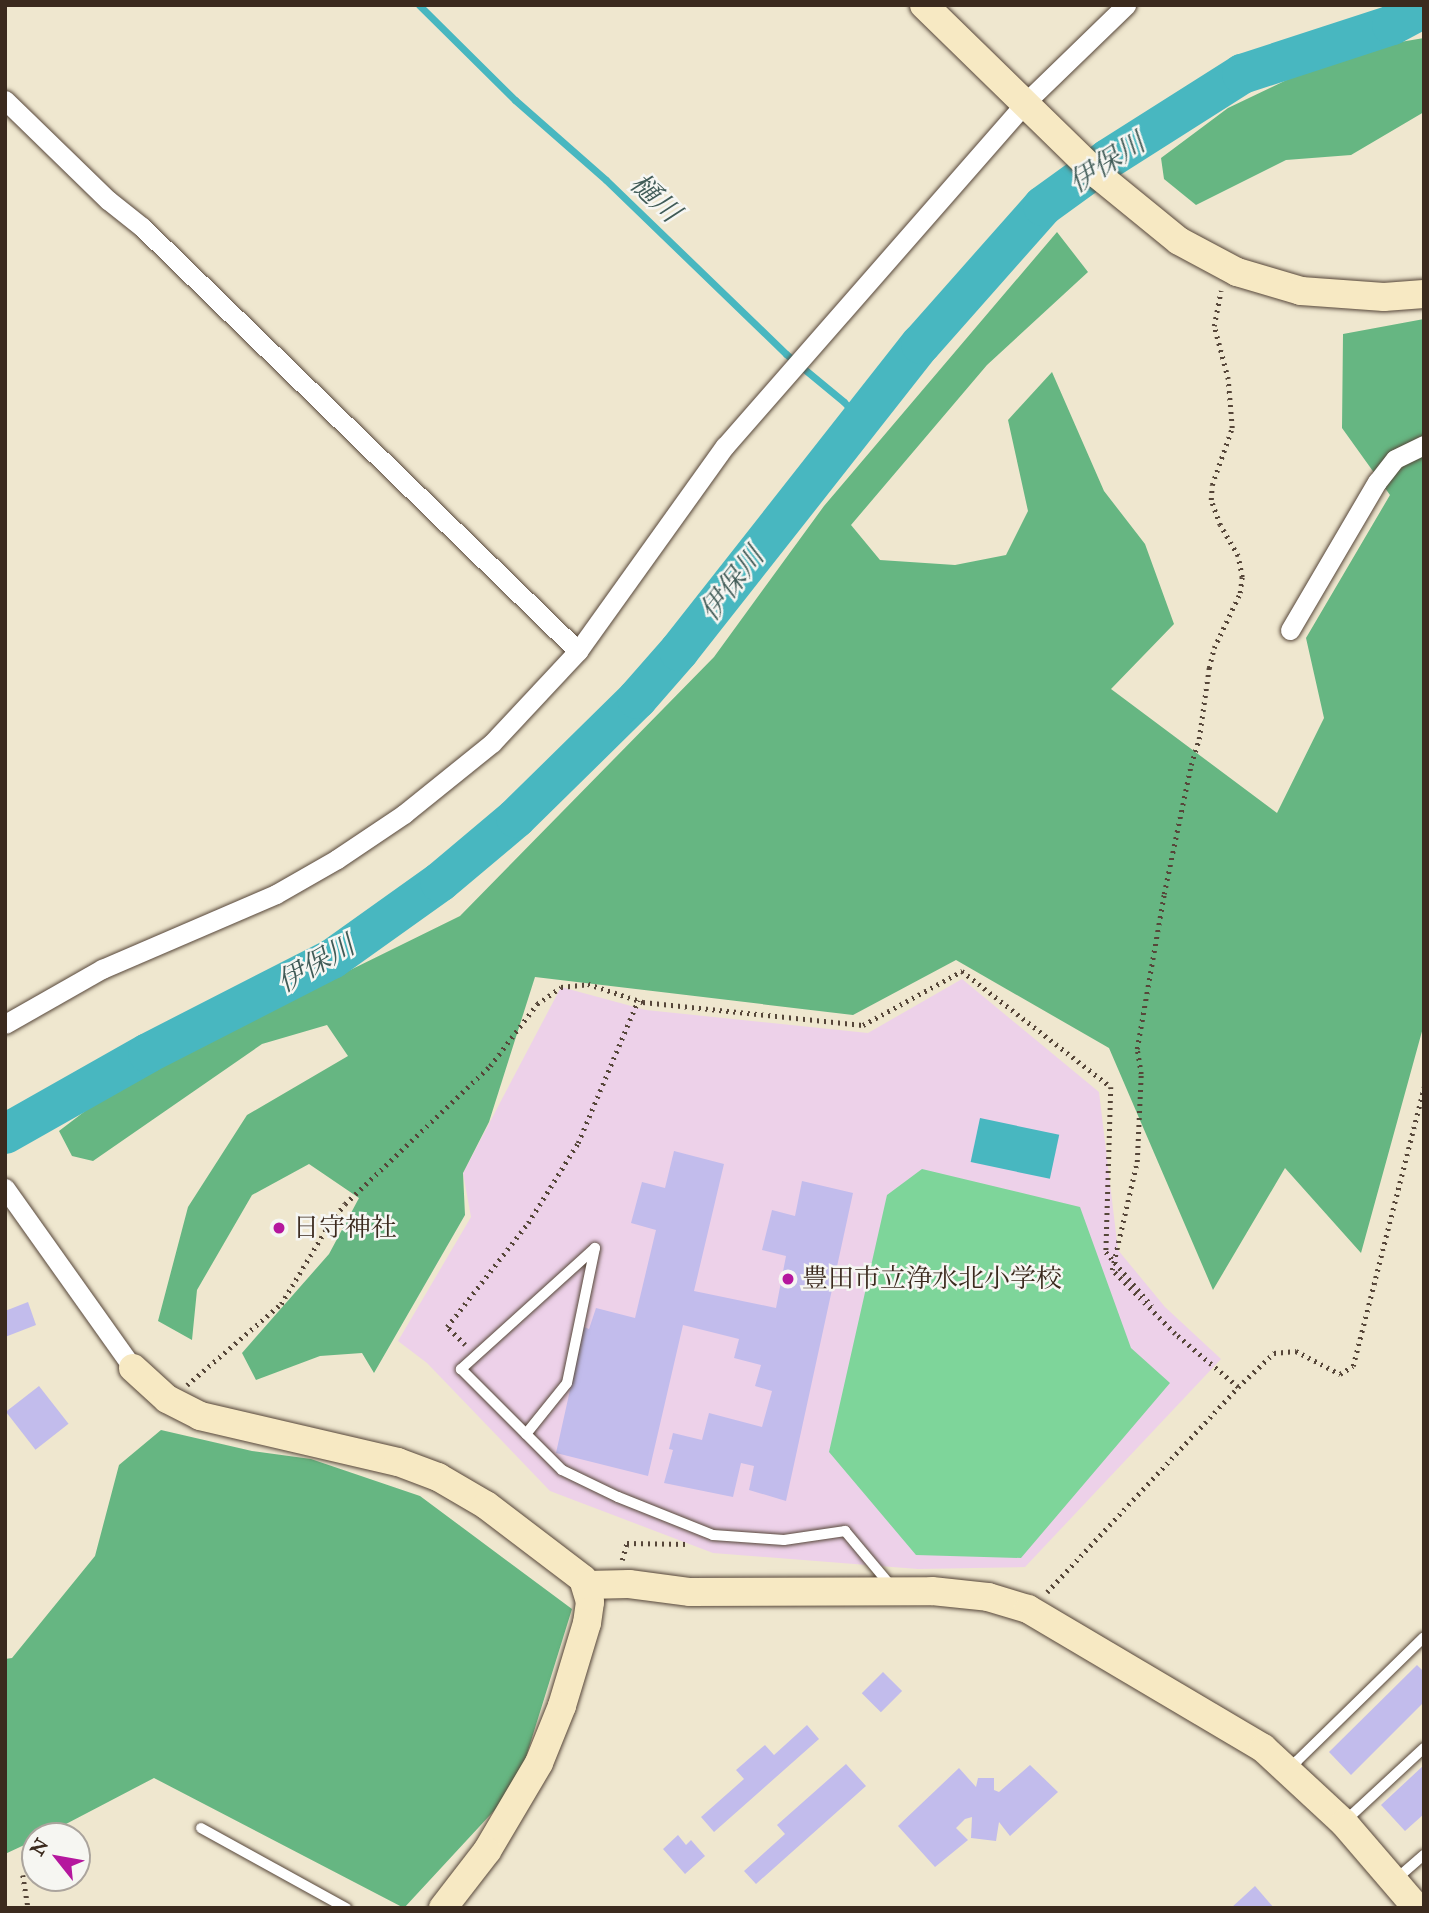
<!DOCTYPE html>
<meta charset="utf-8">
<style>
body{margin:0}
#map{position:relative;width:1429px;height:1913px;overflow:hidden;background:#efe7cf;font-family:"IM FELL Great Primer","Noto Serif JP",serif}
div>[style]{position:absolute}
[style*='--x']{left:calc(var(--x)*1px);top:calc(var(--y)*1px);width:calc(var(--w)*1px);rotate:calc(var(--a)*1deg)}
.built>*{inset:0;background:#edd1e9}
.green>*{inset:0;background:#7ed59a}
.forest>*{inset:0;background:#66b682}
.water>*{inset:0;background:#48b7c0;transform-origin:0 0}
.stream>*{height:7px;margin:-3.5px;padding:0 3.5px;transform-origin:3.5px;border-radius:3.5px;background:#48b7c0}
.river>*{height:40px;margin:-20px;padding:0 20px;transform-origin:20px;border-radius:20px;background:#48b7c0}
.building>*{inset:0;background:#c2bcec;transform-origin:0 0}
.path>*{height:4.5px;margin-top:-2.25px;transform-origin:0;background:repeating-linear-gradient(90deg,#564639 0 2px,transparent 0 7px)}
.roads{filter:drop-shadow(0 0 2px #564639) drop-shadow(0 0 2px #564639)}
.lane>*{height:10px;margin:-5px;padding:0 5px;transform-origin:5px;border-radius:5px;background:#fff}
.street>*{height:19px;margin:-9.5px;padding:0 9.5px;transform-origin:9.5px;border-radius:9.5px;background:#fff}
.secondary>*{height:28px;margin:-14px;padding:0 14px;transform-origin:14px;border-radius:14px;background:#f7e9c3}
.dots>*{width:19px;height:19px;translate:-50% -50%;box-sizing:border-box;border:4px solid #f6f6f2;border-radius:50%}
span{translate:-50% -50%;white-space:nowrap;text-align:center;line-height:1.15;-webkit-text-stroke:5px #f6f6f2;paint-order:stroke}
.poi-label{font-size:26px;color:#3b2a1e}
.left{translate:0 -50%;text-align:left}
.water-label{font-size:28px;color:#405b57;font-style:italic}
.frame{position:absolute;inset:0;border:7px solid #3b2a1e;pointer-events:none}
.north{position:absolute;left:21px;top:1822px;width:70px;height:70px;box-sizing:border-box;background:#f6f6f2;border:2px solid #aba49d;border-radius:50%;rotate:301deg;font-size:19px;font-weight:700;line-height:28px;text-align:center;color:#3b2a1e}
.north::after{content:'';display:block;margin:auto;width:24px;height:32px;background:#b5179e;clip-path:polygon(50% 0,100% 100%,50% 72%,0 100%)}
</style>
<div id="map">
<div class="built">
<div style="clip-path:polygon(962px 979px,1099px 1092px,1118px 1250px,1165px 1307px,1221px 1359px,1025px 1567px,918px 1569px,713px 1553px,550px 1491px,427px 1363px,398px 1341px,471px 1217px,463px 1173px,561px 987px,646px 1010px,868px 1033px)"></div>
</div>
<div class="green">
<div style="clip-path:polygon(922px 1169px,1080px 1207px,1131px 1348px,1170px 1383px,1021px 1558px,916px 1555px,829px 1452px,887px 1195px)"></div>
</div>
<div class="forest">
<div style="clip-path:polygon(1424px 38px,1424px 112px,1351px 155px,1286px 160px,1196px 205px,1164px 179px,1161px 158px,1228px 108px,1347px 51px)"></div>
<div style="clip-path:polygon(1057px 232px,1088px 272px,987px 365px,851px 525px,880px 560px,955px 565px,1006px 555px,1028px 511px,1008px 420px,1052px 372px,1104px 491px,1145px 544px,1174px 624px,1111px 689px,1277px 813px,1324px 718px,1306px 638px,1390px 495px,1342px 428px,1343px 334px,1424px 319px,1424px 1024px,1361px 1253px,1285px 1168px,1213px 1290px,1109px 1048px,956px 960px,853px 1015px,535px 977px,489px 1122px,463px 1173px,465px 1215px,374px 1373px,362px 1353px,320px 1356px,256px 1380px,242px 1353px,329px 1254px,359px 1198px,309px 1164px,252px 1195px,197px 1290px,192px 1340px,158px 1321px,188px 1207px,247px 1115px,348px 1056px,327px 1025px,262px 1044px,93px 1161px,72px 1156px,59px 1131px,97px 1102px,273px 1008px,460px 916px,714px 657px,824px 506px)"></div>
<div style="clip-path:polygon(161px 1430px,252px 1451px,311px 1459px,420px 1496px,572px 1609px,517px 1786px,404px 1908px,154px 1778px,43px 1836px,35px 1836px,35px 1840px,5px 1854px,5px 1659px,12px 1658px,95px 1556px,119px 1465px)"></div>
</div>
<div class="water">
<div style="left:980px;top:1118px;width:81px;height:45px;rotate:12deg"></div>
</div>
<div class="stream">
<div style="--x:419;--y:5;--w:135;--a:44.7"></div>
<div style="--x:515;--y:100;--w:121;--a:41.3"></div>
<div style="--x:606;--y:180;--w:250;--a:44"></div>
<div style="--x:786;--y:354;--w:75;--a:39.6"></div>
<div style="--x:844;--y:402;--w:27;--a:48"></div>
</div>
<div class="river">
<div style="--x:5;--y:1134;--w:164;--a:-29.5"></div>
<div style="--x:148;--y:1053;--w:207;--a:-27.1"></div>
<div style="--x:332;--y:959;--w:133;--a:-35.5"></div>
<div style="--x:440;--y:882;--w:99;--a:-40.1"></div>
<div style="--x:516;--y:818;--w:170;--a:-44.5"></div>
<div style="--x:637;--y:699;--w:64;--a:-48.8"></div>
<div style="--x:679;--y:651;--w:391;--a:-51.8"></div>
<div style="--x:921;--y:344;--w:184;--a:-48.5"></div>
<div style="--x:1043;--y:206;--w:80;--a:-35.9"></div>
<div style="--x:1108;--y:159;--w:159;--a:-32.4"></div>
<div style="--x:1242;--y:74;--w:158;--a:-18.1"></div>
<div style="--x:1392;--y:25;--w:36;--a:-28"></div>
</div>
<div class="building">
<div style="clip-path:polygon(674px 1151px,724px 1164px,694px 1291px,776px 1308px,786px 1256px,762px 1250px,772px 1210px,795px 1216px,802px 1181px,853px 1193px,786px 1501px,749px 1490px,754px 1466px,741px 1463px,733px 1497px,664px 1483px,673px 1450px,669px 1449px,673px 1433px,702px 1440px,709px 1413px,762px 1427px,772px 1391px,755px 1386px,761px 1365px,734px 1358px,739px 1339px,683px 1325px,648px 1476px,556px 1453px,584px 1327px,589px 1329px,596px 1308px,635px 1318px,656px 1230px,631px 1223px,642px 1182px,665px 1188px)"></div>
<div style="clip-path:polygon(28px 1302px,36px 1325px,5px 1337px,5px 1311px)"></div>
<div style="left:39px;top:1386px;width:48px;height:42px;rotate:52deg"></div>
<div style="clip-path:polygon(1417px 1665px,1424px 1672px,1424px 1702px,1351px 1775px,1329px 1752px)"></div>
<div style="left:883px;top:1672px;width:27px;height:30px;rotate:45deg"></div>
<div style="clip-path:polygon(807px 1725px,819px 1739px,714px 1832px,701px 1817px,744px 1779px,736px 1770px,765px 1745px,774px 1755px)"></div>
<div style="clip-path:polygon(846px 1764px,866px 1786px,756px 1884px,744px 1871px,785px 1834px,777px 1825px)"></div>
<div style="clip-path:polygon(1030px 1765px,1058px 1792px,1010px 1836px,999px 1822px,996px 1841px,971px 1838px,972px 1817px,965px 1819px,956px 1828px,968px 1840px,935px 1867px,898px 1826px,959px 1768px,976px 1787px,978px 1778px,994px 1778px,994px 1790px,999px 1792px)"></div>
<div style="clip-path:polygon(1424px 1765px,1424px 1814px,1405px 1831px,1381px 1805px)"></div>
<div style="clip-path:polygon(678px 1835px,686px 1845px,691px 1840px,705px 1856px,685px 1874px,663px 1849px)"></div>
<div style="clip-path:polygon(1255px 1886px,1274px 1908px,1231px 1908px)"></div>
</div>
<div class="path">
<div style="--x:465;--y:1345;--w:25;--a:-135"></div>
<div style="--x:447;--y:1327;--w:132;--a:-52.1"></div>
<div style="--x:528;--y:1223;--w:94;--a:-58"></div>
<div style="--x:578;--y:1143;--w:155;--a:-67.2"></div>
<div style="--x:187;--y:1385;--w:124;--a:-40.8"></div>
<div style="--x:281;--y:1304;--w:97;--a:-58.9"></div>
<div style="--x:331;--y:1221;--w:22;--a:-51"></div>
<div style="--x:345;--y:1204;--w:200;--a:-43.6"></div>
<div style="--x:490;--y:1066;--w:78;--a:-52.8"></div>
<div style="--x:537;--y:1004;--w:29;--a:-35"></div>
<div style="--x:561;--y:987;--w:27;--a:-6"></div>
<div style="--x:588;--y:984;--w:58;--a:18.1"></div>
<div style="--x:643;--y:1002;--w:221;--a:6"></div>
<div style="--x:863;--y:1025;--w:113;--a:-28.6"></div>
<div style="--x:962;--y:971;--w:189;--a:37.9"></div>
<div style="--x:1111;--y:1087;--w:165;--a:91.7"></div>
<div style="--x:1106;--y:1252;--w:71;--a:49.6"></div>
<div style="--x:1238;--y:1387;--w:50;--a:-43.4"></div>
<div style="--x:1274;--y:1353;--w:22;--a:-5"></div>
<div style="--x:1296;--y:1351;--w:50;--a:27.6"></div>
<div style="--x:1340;--y:1374;--w:15;--a:-32"></div>
<div style="--x:1353;--y:1366;--w:288;--a:-75.7"></div>
<div style="--x:622;--y:1560;--w:18;--a:-74"></div>
<div style="--x:627;--y:1543;--w:62;--a:0.9"></div>
<div style="--x:1047;--y:1592;--w:280;--a:-47"></div>
<div style="--x:1238;--y:1387;--w:82;--a:-139.9"></div>
<div style="--x:1175;--y:1334;--w:90;--a:-134.5"></div>
<div style="--x:1112;--y:1270;--w:111;--a:-77"></div>
<div style="--x:1137;--y:1162;--w:88;--a:-87.4"></div>
<div style="--x:1141;--y:1074;--w:25;--a:-99"></div>
<div style="--x:1137;--y:1049;--w:157;--a:-80.1"></div>
<div style="--x:1164;--y:894;--w:132;--a:-78.2"></div>
<div style="--x:1191;--y:765;--w:27;--a:-73"></div>
<div style="--x:1199;--y:739;--w:72;--a:-82"></div>
<div style="--x:1209;--y:668;--w:21;--a:-76"></div>
<div style="--x:1214;--y:648;--w:61;--a:-64.7"></div>
<div style="--x:1240;--y:593;--w:16;--a:-83"></div>
<div style="--x:1242;--y:577;--w:21;--a:-101"></div>
<div style="--x:1238;--y:556;--w:36;--a:-120"></div>
<div style="--x:1220;--y:525;--w:27;--a:-110"></div>
<div style="--x:1211;--y:500;--w:15;--a:-86"></div>
<div style="--x:1212;--y:485;--w:60;--a:-70.7"></div>
<div style="--x:1232;--y:428;--w:49;--a:-94.7"></div>
<div style="--x:1228;--y:379;--w:55;--a:-104.8"></div>
<div style="--x:1214;--y:326;--w:36;--a:-79"></div>
<div style="--x:23;--y:1875;--w:33;--a:81"></div>
</div>
<div class="roads">
<div class="lane">
<div style="--x:526;--y:1434;--w:65;--a:-51.2"></div>
<div style="--x:567;--y:1383;--w:138;--a:-78.3"></div>
<div style="--x:595;--y:1248;--w:181;--a:137.9"></div>
<div style="--x:461;--y:1369;--w:143;--a:45"></div>
<div style="--x:562;--y:1470;--w:62;--a:25.7"></div>
<div style="--x:618;--y:1497;--w:102;--a:21.8"></div>
<div style="--x:713;--y:1535;--w:71;--a:4"></div>
<div style="--x:784;--y:1540;--w:62;--a:-8.4"></div>
<div style="--x:845;--y:1531;--w:72;--a:50.1"></div>
<div style="--x:1291;--y:1770;--w:11;--a:-56"></div>
<div style="--x:1297;--y:1761;--w:177;--a:-44.3"></div>
<div style="--x:1344;--y:1822;--w:109;--a:-42.8"></div>
<div style="--x:201;--y:1828;--w:166;--a:28.9"></div>
<div style="--x:1395;--y:1880;--w:38;--a:-41"></div>
</div>
<div class="street">
<div style="--x:5;--y:100;--w:144;--a:44.2"></div>
<div style="--x:108;--y:200;--w:43;--a:38.5"></div>
<div style="--x:142;--y:227;--w:608;--a:44.2"></div>
<div style="--x:1290;--y:630;--w:172;--a:-59.6"></div>
<div style="--x:1377;--y:482;--w:29;--a:-52"></div>
<div style="--x:1395;--y:459;--w:32;--a:-26"></div>
<div style="--x:5;--y:1024;--w:112;--a:-29.6"></div>
<div style="--x:102;--y:969;--w:189;--a:-23.3"></div>
<div style="--x:276;--y:894;--w:70;--a:-29.8"></div>
<div style="--x:337;--y:859;--w:81;--a:-33.9"></div>
<div style="--x:404;--y:814;--w:113;--a:-38.9"></div>
<div style="--x:492;--y:743;--w:126;--a:-46.9"></div>
<div style="--x:578;--y:651;--w:252;--a:-54.4"></div>
<div style="--x:725;--y:446;--w:456;--a:-48.8"></div>
<div style="--x:1025;--y:103;--w:141;--a:-44.1"></div>
<div style="--x:5;--y:1188;--w:221;--a:54.6"></div>
</div>
<div class="secondary">
<div style="--x:924;--y:5;--w:243;--a:44.3"></div>
<div style="--x:1098;--y:175;--w:104;--a:39.2"></div>
<div style="--x:1179;--y:241;--w:66;--a:28.1"></div>
<div style="--x:1237;--y:272;--w:67;--a:16.5"></div>
<div style="--x:1301;--y:291;--w:83;--a:4.1"></div>
<div style="--x:1384;--y:297;--w:40;--a:-4.3"></div>
<div style="--x:133;--y:1368;--w:46;--a:42.4"></div>
<div style="--x:167;--y:1399;--w:37;--a:27"></div>
<div style="--x:200;--y:1416;--w:203;--a:13.1"></div>
<div style="--x:398;--y:1462;--w:43;--a:20.6"></div>
<div style="--x:438;--y:1477;--w:56;--a:30.3"></div>
<div style="--x:486;--y:1505;--w:122;--a:37.3"></div>
<div style="--x:583;--y:1579;--w:24;--a:73"></div>
<div style="--x:590;--y:1602;--w:21;--a:98"></div>
<div style="--x:587;--y:1623;--w:87;--a:106.8"></div>
<div style="--x:562;--y:1706;--w:61;--a:112"></div>
<div style="--x:539;--y:1763;--w:102;--a:120.6"></div>
<div style="--x:487;--y:1851;--w:72;--a:127.7"></div>
<div style="--x:586;--y:1585;--w:43;--a:-1.3"></div>
<div style="--x:629;--y:1584;--w:62;--a:7.5"></div>
<div style="--x:690;--y:1592;--w:242;--a:-0.2"></div>
<div style="--x:932;--y:1591;--w:56;--a:6.1"></div>
<div style="--x:988;--y:1597;--w:42;--a:16.7"></div>
<div style="--x:1028;--y:1609;--w:273;--a:30.6"></div>
<div style="--x:1263;--y:1748;--w:110;--a:42.8"></div>
<div style="--x:1344;--y:1823;--w:112;--a:49.3"></div>
</div>
</div>
<div class="dots">
<div style="left:279px;top:1228px;background:#b5179e"></div>
<div style="left:788px;top:1279px;background:#b5179e"></div>
</div>
<div class="poi-label">
<span class="left" style="left:293px;top:1228px">日守神社</span>
<span class="left" style="left:802px;top:1279px">豊田市立浄水北小学校</span>
</div>
<div class="water-label">
<span style="left:1107px;top:163px;rotate:-33deg">伊保川</span>
<span style="left:655px;top:198px;rotate:43deg">樋川</span>
<span style="left:732px;top:584px;rotate:-52deg">伊保川</span>
<span style="left:316px;top:964px;rotate:-30deg">伊保川</span>
</div>
<div class="frame"></div>
<div class="north">N</div>
</div>
